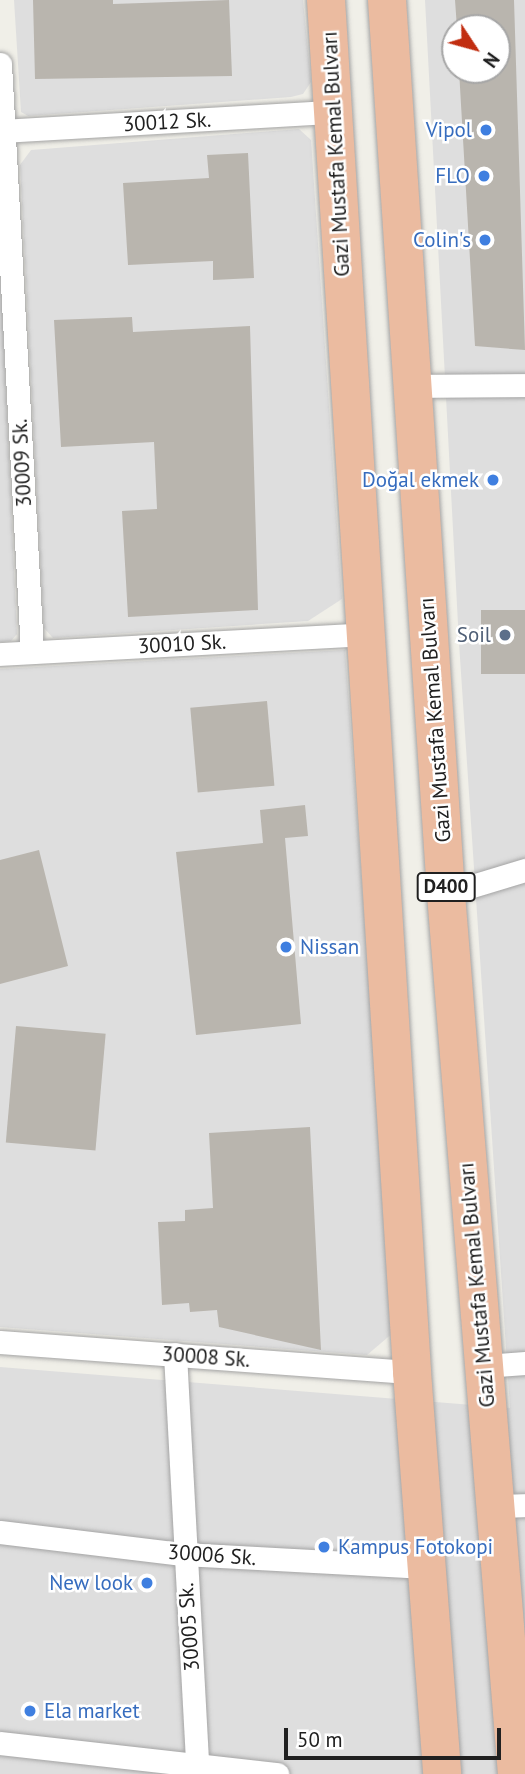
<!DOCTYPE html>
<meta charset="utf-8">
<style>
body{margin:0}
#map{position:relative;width:525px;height:1774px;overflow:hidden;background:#f0efe8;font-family:"PT Sans",sans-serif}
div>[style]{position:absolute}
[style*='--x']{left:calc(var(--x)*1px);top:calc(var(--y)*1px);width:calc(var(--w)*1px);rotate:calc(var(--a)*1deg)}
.residential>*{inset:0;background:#dedede}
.building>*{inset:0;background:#b9b5ae;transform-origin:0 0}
.roads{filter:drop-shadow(0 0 2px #a4a4a4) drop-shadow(0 0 2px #a4a4a4)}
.minor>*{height:23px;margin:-11.5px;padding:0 11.5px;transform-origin:11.5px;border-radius:11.5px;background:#fff}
.trunk>*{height:38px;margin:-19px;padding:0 19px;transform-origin:19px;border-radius:19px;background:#ebbba0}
.dots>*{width:19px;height:19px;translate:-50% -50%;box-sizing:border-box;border:4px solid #fff;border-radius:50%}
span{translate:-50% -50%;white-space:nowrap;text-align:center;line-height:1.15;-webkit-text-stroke:5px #fff;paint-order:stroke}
.shield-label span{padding:2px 5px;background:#fff;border:2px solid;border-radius:5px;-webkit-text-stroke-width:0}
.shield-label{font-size:19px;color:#202020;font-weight:700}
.street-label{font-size:21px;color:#202020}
.shop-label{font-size:21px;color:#366cbe}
.right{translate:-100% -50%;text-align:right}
.left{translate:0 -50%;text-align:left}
.service-label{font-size:21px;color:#4e5e75}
.north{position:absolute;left:441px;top:14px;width:70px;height:70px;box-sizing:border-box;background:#fff;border:2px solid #a6a6a6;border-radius:50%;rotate:126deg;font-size:19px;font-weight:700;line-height:28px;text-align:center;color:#202020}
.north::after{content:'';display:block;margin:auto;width:24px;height:32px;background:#c12d10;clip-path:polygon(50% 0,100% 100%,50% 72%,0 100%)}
.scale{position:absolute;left:284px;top:1728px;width:217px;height:32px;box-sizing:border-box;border:4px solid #202020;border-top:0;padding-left:9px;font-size:21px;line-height:24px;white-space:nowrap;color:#202020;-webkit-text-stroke:5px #fff;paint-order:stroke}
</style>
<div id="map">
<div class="residential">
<div style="clip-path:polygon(14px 0,303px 0,311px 82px,303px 94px,291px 97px,28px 116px,21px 112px)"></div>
<div style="clip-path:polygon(evenodd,425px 0,525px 0,525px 1774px,0 1774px,0 1367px,510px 1408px,459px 643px,425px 0,455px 28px,497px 28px,497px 70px,455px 70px,455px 28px)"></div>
<div style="clip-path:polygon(299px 129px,311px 140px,342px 599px,308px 621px,53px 638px,44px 628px,20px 165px,31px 150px)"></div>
<div style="clip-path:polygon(0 265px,17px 634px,11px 641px,0 642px)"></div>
<div style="clip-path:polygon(345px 650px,394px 1332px,367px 1355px,0 1327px,0 669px)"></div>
</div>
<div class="building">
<div style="clip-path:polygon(33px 0,113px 0,113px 4px,229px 0,232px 76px,35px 79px)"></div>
<div style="clip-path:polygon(455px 0,514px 0,525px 350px,475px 346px,459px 70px,497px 70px,497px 28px,457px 28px)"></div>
<div style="clip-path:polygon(248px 153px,254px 278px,213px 280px,213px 261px,128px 265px,123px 183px,209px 178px,207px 155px)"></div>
<div style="clip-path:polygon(132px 317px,133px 332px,250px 326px,258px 610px,128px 617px,122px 511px,157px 509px,154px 442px,61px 447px,54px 320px)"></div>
<div style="left:525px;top:610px;width:64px;height:44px;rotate:90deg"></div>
<div style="left:267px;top:701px;width:85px;height:77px;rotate:85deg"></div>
<div style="clip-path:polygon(305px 805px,308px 836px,285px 838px,301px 1024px,196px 1035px,176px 852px,263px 843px,260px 810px)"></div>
<div style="clip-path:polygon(39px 850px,68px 966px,0 984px,0 860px)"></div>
<div style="left:16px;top:1026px;width:90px;height:117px;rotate:5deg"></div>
<div style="clip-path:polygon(310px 1127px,321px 1350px,219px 1327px,217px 1310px,190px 1312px,189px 1303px,162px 1305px,158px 1222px,185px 1221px,185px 1210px,213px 1208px,209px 1133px)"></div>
</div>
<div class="roads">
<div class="minor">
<div style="--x:0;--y:64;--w:589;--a:86.88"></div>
<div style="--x:0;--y:131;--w:335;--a:-3.3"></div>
<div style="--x:413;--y:386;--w:112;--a:-0.5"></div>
<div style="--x:0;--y:654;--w:365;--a:-3.1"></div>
<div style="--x:446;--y:894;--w:83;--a:-16.9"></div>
<div style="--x:0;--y:1342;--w:413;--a:4.2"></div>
<div style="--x:175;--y:1354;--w:421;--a:86.9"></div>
<div style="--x:483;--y:1366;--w:42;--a:-4.1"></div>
<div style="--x:498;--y:1506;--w:27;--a:-2"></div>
<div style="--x:0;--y:1532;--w:184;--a:6.9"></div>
<div style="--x:183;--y:1554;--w:243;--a:3.1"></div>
<div style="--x:0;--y:1743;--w:279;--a:6.4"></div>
</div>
<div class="trunk">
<div style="--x:326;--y:0;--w:1375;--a:86.41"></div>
<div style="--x:412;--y:1372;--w:403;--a:85.7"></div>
<div style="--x:387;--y:0;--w:896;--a:86.22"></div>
<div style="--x:446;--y:894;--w:883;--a:85.39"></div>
</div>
</div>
<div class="dots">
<div style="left:486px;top:130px;background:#3f7fe0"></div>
<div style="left:484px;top:176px;background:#3f7fe0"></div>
<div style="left:485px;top:240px;background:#3f7fe0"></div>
<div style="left:493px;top:480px;background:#3f7fe0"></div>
<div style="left:505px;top:635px;background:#5c6f8a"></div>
<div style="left:286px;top:947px;background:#3f7fe0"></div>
<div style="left:324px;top:1547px;background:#3f7fe0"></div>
<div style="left:147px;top:1583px;background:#3f7fe0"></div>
<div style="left:30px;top:1711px;background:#3f7fe0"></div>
</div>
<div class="shield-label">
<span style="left:446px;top:887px">D400</span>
</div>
<div class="street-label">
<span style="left:167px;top:122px;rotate:-3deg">30012 Sk.</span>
<span style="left:336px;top:154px;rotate:-93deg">Gazi Mustafa Kemal Bulvarı</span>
<span style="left:22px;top:463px;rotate:-93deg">30009 Sk.</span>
<span style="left:182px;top:644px;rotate:-3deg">30010 Sk.</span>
<span style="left:435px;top:720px;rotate:-94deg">Gazi Mustafa Kemal Bulvarı</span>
<span style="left:477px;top:1285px;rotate:-95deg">Gazi Mustafa Kemal Bulvarı</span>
<span style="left:206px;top:1357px;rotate:4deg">30008 Sk.</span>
<span style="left:212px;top:1555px;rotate:4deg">30006 Sk.</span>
<span style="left:189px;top:1627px;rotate:-94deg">30005 Sk.</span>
</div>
<div class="shop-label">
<span class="right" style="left:472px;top:130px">Vipol</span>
<span class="right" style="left:470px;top:176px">FLO</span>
<span class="right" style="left:471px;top:240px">Colin's</span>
<span class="right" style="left:479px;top:480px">Doğal ekmek</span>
<span class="left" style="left:300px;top:947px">Nissan</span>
<span class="left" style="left:338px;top:1547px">Kampus Fotokopi</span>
<span class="right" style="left:133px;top:1583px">New look</span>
<span class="left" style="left:44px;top:1711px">Ela market</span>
</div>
<div class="service-label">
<span class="right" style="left:491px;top:635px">Soil</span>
</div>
<div class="north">N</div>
<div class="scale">50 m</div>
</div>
